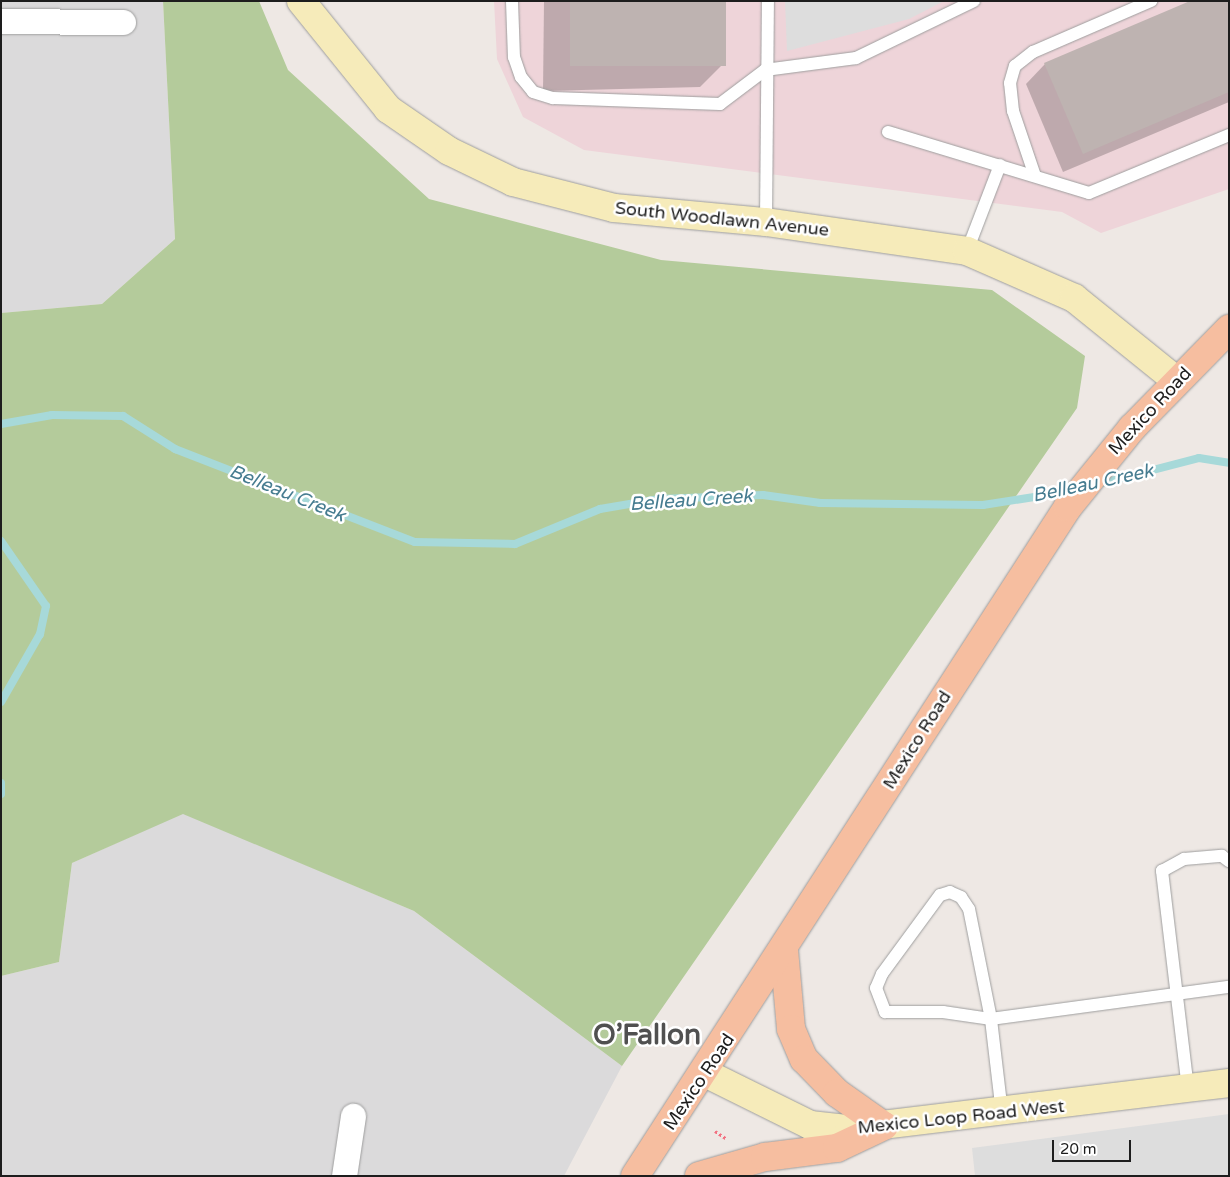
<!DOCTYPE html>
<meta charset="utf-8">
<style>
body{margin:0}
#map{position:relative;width:1230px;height:1177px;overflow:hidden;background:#eee8e4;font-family:"Varela Round",sans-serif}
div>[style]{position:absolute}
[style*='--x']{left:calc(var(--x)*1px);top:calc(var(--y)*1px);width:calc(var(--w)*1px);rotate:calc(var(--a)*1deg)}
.residential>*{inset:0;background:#dbdadb}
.commercial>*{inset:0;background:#eed4d9}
.forest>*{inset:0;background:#b4cb9b}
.parking>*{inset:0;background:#ddd}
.shadow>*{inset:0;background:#0003}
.stream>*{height:8px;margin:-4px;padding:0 4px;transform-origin:4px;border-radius:4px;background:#a7d9d9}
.building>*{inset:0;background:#beb3b1;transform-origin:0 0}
.path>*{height:3px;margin-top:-1.5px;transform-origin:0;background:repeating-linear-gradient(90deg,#f27181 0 2.5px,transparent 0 5px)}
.roads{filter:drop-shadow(0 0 1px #9e9e9e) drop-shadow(0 0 1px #9e9e9e)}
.lane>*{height:12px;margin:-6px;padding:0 6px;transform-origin:6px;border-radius:6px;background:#fff}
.street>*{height:25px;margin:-12.5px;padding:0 12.5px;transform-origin:12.5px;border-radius:12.5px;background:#fff}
.secondary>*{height:28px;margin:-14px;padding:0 14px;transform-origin:14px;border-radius:14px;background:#f6ebba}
.primary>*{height:28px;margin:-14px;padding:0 14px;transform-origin:14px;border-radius:14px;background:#f6bea0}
span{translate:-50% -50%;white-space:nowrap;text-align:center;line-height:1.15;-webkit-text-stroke:5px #fff;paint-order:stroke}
.street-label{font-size:18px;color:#1d1d1d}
.water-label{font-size:19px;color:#467c90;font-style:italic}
.town-label{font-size:28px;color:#505050;font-weight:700}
.frame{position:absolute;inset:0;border:2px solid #1d1d1d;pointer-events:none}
.scale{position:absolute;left:1052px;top:1140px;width:79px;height:22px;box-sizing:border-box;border:2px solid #1d1d1d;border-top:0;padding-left:6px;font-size:15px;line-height:18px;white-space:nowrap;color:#1d1d1d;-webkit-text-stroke:4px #fff;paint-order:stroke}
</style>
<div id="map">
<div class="residential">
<div style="clip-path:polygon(1px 1px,163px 1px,175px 239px,102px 304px,1px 313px)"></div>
<div style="clip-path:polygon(183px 813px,414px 911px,622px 1066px,564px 1176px,1px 1176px,1px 976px,59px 962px,72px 863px)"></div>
</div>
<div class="commercial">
<div style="clip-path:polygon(494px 1px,1229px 1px,1229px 189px,1101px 233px,1062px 212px,584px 150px,523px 117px,497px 59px)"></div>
</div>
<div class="forest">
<div style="clip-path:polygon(163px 1px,259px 1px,288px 70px,429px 199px,661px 260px,992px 290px,1085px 356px,1077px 408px,622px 1066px,414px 911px,183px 814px,72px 863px,59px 962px,1px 976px,1px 313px,102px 304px,175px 239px)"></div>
</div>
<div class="parking">
<div style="clip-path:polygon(785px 1px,944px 1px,909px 19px,787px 51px)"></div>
<div style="clip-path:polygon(1229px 1114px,1229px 1176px,975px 1176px,972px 1148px)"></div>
</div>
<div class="shadow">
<div style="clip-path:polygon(544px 1px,725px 1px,726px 61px,700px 87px,543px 91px)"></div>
<div style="clip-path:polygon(1229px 1px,1229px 102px,1063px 172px,1026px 84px,1045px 64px)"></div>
</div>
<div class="stream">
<div style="--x:1;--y:424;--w:52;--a:-10"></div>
<div style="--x:52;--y:415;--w:71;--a:0.8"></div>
<div style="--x:123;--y:416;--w:62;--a:32.4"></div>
<div style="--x:175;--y:449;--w:257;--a:21.2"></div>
<div style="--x:415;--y:542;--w:100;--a:1.1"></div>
<div style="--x:515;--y:544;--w:92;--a:-22.4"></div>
<div style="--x:600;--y:509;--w:60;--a:-9.6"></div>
<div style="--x:659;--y:499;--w:104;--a:-2.2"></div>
<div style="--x:763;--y:495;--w:58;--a:8"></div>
<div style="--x:820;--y:503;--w:163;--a:0.7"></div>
<div style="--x:983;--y:505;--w:90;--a:-8.9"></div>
<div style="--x:1095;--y:485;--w:107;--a:-14.6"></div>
<div style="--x:1199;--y:458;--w:30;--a:9"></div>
<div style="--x:1;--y:541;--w:79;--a:55.3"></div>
<div style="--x:46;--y:606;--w:29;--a:102"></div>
<div style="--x:40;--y:634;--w:78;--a:119.8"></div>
<div style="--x:1;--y:783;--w:11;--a:90"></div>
</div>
<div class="building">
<div style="left:570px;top:1px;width:156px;height:65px"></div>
<div style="clip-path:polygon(1190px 1px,1229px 1px,1229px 92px,1083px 154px,1044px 63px)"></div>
</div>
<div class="path">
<div style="--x:715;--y:1131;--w:14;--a:34"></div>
</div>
<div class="roads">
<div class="lane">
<div style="--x:512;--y:1;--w:56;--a:88"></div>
<div style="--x:514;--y:57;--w:21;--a:71"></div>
<div style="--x:521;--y:77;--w:19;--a:51"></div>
<div style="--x:533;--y:92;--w:21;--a:17"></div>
<div style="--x:553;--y:98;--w:167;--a:2.1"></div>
<div style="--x:720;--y:104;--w:56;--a:-37.1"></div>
<div style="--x:765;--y:70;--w:92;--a:-7.5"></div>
<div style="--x:856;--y:58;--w:131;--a:-25.8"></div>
<div style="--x:888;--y:132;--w:210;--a:16.9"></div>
<div style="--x:1089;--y:193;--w:152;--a:-22.5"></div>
<div style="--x:1035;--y:176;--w:69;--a:-108.7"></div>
<div style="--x:1013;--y:111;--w:28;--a:-96"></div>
<div style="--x:1010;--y:83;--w:18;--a:-74"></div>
<div style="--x:1015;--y:66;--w:23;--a:-38"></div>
<div style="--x:1033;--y:52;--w:129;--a:-23.4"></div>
<div style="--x:766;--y:222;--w:221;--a:-89.5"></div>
<div style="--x:967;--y:251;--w:92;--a:-69"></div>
<div style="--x:1188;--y:1089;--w:220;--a:-96.8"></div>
<div style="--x:1162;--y:871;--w:25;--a:-29"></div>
<div style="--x:1184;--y:859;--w:38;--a:-5"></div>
<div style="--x:1222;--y:856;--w:9;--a:36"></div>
<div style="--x:1002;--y:1113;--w:95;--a:-96.7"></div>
<div style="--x:991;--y:1019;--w:112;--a:-101.3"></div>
<div style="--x:969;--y:909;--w:14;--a:-124"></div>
<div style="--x:961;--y:897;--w:12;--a:-156"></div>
<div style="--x:950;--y:892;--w:10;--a:163"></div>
<div style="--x:940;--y:895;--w:98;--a:126.3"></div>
<div style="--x:882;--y:974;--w:15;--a:113"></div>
<div style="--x:876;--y:988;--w:26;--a:69"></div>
<div style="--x:885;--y:1012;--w:58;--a:0"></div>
<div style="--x:943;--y:1012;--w:49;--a:8.3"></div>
<div style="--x:991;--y:1019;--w:240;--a:-7.7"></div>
</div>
<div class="street">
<div style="--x:1;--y:21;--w:122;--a:0.5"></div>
<div style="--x:344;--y:1176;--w:61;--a:-81.5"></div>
</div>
<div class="secondary">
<div style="--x:301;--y:1;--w:139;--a:51.1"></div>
<div style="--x:388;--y:109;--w:74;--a:34.5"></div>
<div style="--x:449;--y:151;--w:71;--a:25.8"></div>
<div style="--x:513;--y:182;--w:104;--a:14.4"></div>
<div style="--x:614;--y:208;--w:153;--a:5.3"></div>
<div style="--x:766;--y:222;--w:203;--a:8.2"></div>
<div style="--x:967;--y:251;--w:117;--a:23.7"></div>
<div style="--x:1074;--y:298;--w:132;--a:38.9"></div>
<div style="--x:705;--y:1073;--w:117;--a:26.3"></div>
<div style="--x:810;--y:1125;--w:39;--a:6"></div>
<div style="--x:849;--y:1129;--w:383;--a:-6.9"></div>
</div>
<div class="primary">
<div style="--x:784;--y:950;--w:79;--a:84.9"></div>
<div style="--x:791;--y:1029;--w:33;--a:67"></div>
<div style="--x:804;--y:1059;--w:47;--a:45.9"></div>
<div style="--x:837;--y:1093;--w:57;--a:35.1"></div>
<div style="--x:635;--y:1176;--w:797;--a:-57.09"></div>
<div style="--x:1068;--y:507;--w:102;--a:-51"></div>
<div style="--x:1132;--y:428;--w:139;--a:-45.6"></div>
<div style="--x:699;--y:1176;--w:69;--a:-16.1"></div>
<div style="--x:765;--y:1157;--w:73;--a:-7.1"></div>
<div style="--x:837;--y:1148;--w:52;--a:-25.1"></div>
</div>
</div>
<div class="street-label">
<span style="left:722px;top:219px;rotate:6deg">South Woodlawn Avenue</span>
<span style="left:1150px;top:411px;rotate:-47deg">Mexico Road</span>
<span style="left:917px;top:740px;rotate:-58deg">Mexico Road</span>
<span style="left:699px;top:1082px;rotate:-56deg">Mexico Road</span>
<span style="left:961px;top:1117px;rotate:-6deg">Mexico Loop Road West</span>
</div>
<div class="water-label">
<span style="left:1093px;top:484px;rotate:-12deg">Belleau Creek</span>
<span style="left:287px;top:494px;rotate:22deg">Belleau Creek</span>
<span style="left:691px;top:501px;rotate:-4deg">Belleau Creek</span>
</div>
<div class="town-label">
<span style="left:647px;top:1035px">O’Fallon</span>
</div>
<div class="frame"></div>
<div class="scale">20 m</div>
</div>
